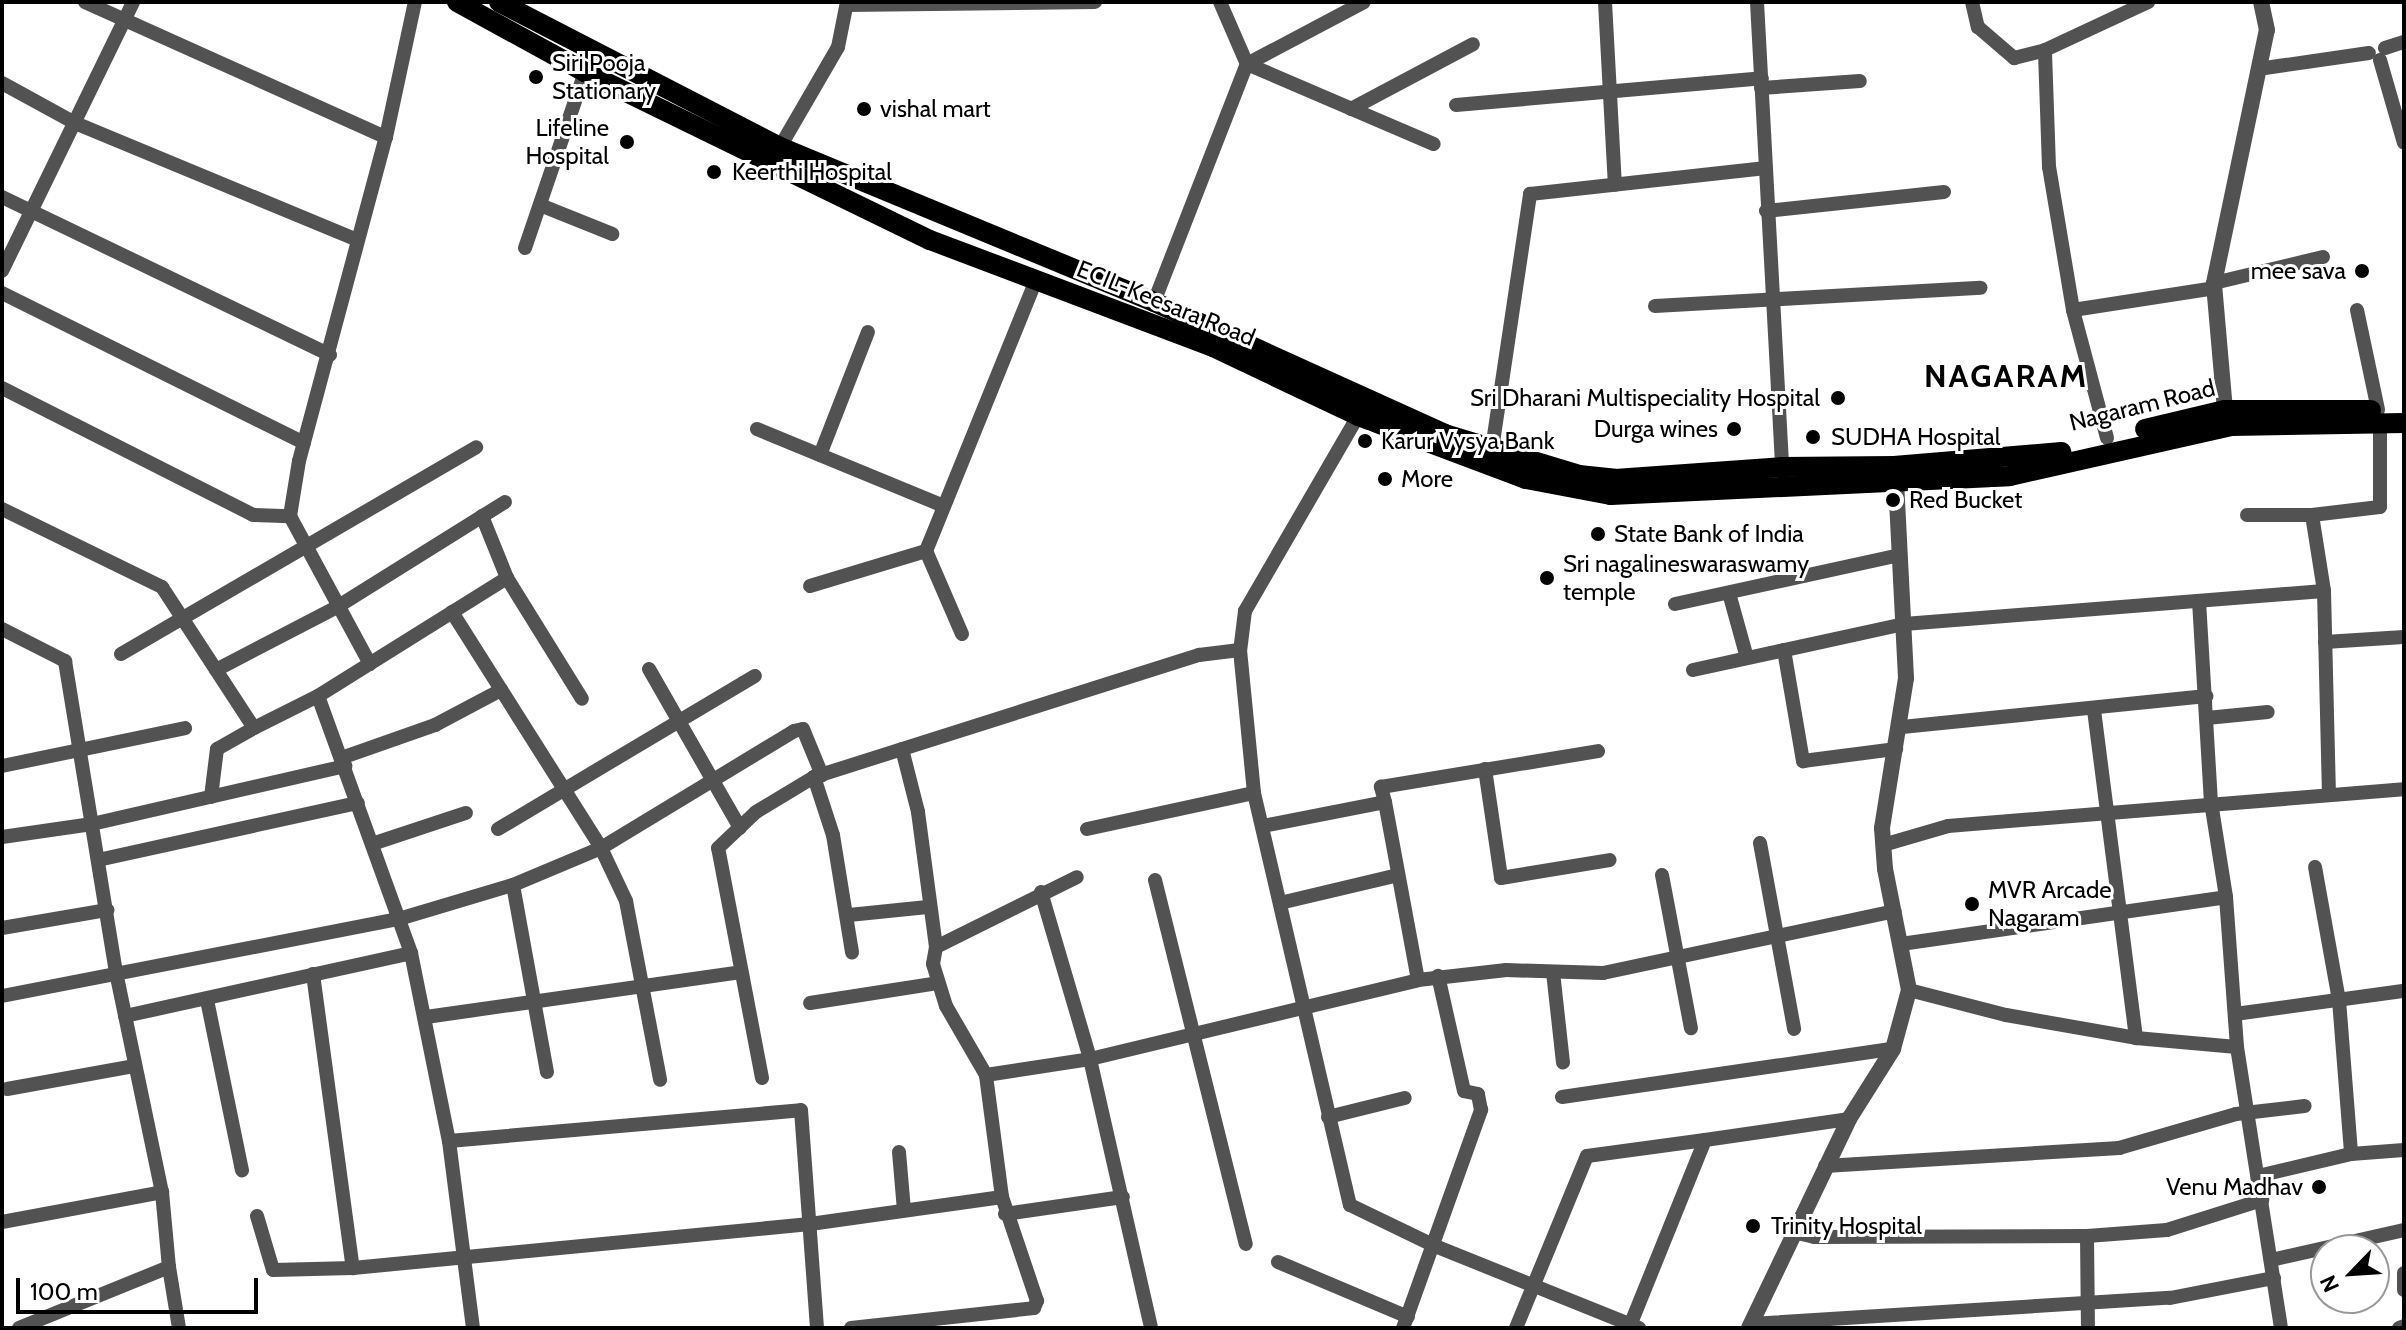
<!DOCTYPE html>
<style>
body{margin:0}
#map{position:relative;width:2406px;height:1330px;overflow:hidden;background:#fff;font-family:Cabin,sans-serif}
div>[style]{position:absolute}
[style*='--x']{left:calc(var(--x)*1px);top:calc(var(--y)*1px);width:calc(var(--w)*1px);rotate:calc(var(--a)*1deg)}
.minor>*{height:14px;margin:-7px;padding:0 7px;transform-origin:7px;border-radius:7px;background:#525252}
.tertiary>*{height:16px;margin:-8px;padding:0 8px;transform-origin:8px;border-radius:8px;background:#525252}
.primary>*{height:20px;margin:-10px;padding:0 10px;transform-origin:10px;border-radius:10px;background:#000}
.dots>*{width:22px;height:22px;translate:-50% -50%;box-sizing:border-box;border:4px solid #fff;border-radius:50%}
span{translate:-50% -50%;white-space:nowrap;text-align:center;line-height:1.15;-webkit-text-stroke:6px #fff;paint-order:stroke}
.poi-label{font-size:24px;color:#000}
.left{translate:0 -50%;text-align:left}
.right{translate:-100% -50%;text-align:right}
.street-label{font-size:24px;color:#000}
.district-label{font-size:32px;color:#000;font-weight:700;letter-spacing:2px}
.frame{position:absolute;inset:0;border:4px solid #000;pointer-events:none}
.north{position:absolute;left:2310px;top:1234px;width:80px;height:80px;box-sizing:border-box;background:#fff;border:2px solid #999;border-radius:50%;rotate:245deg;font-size:22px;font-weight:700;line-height:32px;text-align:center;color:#000}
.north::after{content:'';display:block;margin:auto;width:28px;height:36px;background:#000;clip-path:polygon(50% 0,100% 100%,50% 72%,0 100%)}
.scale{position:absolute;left:16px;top:1278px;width:242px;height:36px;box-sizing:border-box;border:4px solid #000;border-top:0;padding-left:10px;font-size:24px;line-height:28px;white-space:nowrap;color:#000;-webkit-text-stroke:6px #fff;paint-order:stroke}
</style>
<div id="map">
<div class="minor">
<div style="--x:85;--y:2;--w:330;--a:24.2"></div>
<div style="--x:1220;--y:2;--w:68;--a:66.5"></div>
<div style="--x:1247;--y:64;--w:203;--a:23.2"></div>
<div style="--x:1605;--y:2;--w:183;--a:86.9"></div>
<div style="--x:1757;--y:2;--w:466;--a:86.9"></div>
<div style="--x:1972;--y:2;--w:26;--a:77"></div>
<div style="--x:1978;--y:27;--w:48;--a:40.7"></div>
<div style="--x:2014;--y:58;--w:32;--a:-14"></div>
<div style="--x:847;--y:5;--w:248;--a:-0.7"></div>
<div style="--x:2385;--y:48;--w:20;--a:-18"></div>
<div style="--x:2380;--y:60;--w:86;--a:73.9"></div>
<div style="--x:2258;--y:69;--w:112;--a:-8.2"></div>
<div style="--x:2;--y:83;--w:83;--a:28.7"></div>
<div style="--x:75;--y:123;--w:306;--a:22.5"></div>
<div style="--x:1761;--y:88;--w:99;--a:-4"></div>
<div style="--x:1456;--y:105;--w:307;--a:-5"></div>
<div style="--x:1351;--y:109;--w:138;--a:-28"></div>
<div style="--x:780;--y:147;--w:116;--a:-59.9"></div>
<div style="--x:838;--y:47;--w:46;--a:-78.7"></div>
<div style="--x:2;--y:197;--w:364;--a:25.7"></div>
<div style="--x:540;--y:205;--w:78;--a:21.9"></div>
<div style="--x:1766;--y:211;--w:179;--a:-6.1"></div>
<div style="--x:525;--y:248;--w:186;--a:-71.2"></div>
<div style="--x:2;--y:271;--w:299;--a:-64"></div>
<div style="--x:2214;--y:283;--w:112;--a:-13.4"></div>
<div style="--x:2;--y:293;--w:337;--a:26.4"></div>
<div style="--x:1154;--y:302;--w:256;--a:-68.7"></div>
<div style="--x:1247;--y:64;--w:132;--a:-27.9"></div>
<div style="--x:1655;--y:306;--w:326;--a:-3.2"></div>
<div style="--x:2073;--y:310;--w:144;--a:-8.8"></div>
<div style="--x:2357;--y:310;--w:102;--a:78.1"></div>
<div style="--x:2;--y:388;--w:281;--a:26.8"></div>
<div style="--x:253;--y:515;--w:37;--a:2"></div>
<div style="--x:1358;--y:416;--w:225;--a:120.1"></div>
<div style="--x:1245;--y:611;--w:39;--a:97"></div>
<div style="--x:1240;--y:650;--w:144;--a:84.4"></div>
<div style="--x:1254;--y:793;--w:423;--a:76.9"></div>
<div style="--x:1350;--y:1205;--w:94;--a:25.8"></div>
<div style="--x:1435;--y:1246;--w:220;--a:21.9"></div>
<div style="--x:757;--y:429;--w:202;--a:22.4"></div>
<div style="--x:2107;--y:438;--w:132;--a:-104.9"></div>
<div style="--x:2073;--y:310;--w:145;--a:-99.5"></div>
<div style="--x:2049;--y:167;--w:117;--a:-92"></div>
<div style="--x:2045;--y:50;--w:114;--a:-25"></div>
<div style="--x:1492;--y:449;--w:258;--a:-81.5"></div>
<div style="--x:1530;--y:194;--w:235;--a:-6.3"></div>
<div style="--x:820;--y:455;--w:132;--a:-68.7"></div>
<div style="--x:2;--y:509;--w:178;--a:26"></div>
<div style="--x:162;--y:587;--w:168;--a:56.9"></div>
<div style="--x:254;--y:728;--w:72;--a:-26.6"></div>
<div style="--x:318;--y:696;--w:223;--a:-32"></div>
<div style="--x:507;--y:578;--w:142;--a:58.2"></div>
<div style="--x:2247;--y:515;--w:65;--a:0"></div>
<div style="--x:2312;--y:515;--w:68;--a:-6.7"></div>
<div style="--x:2380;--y:507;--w:85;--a:-90"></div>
<div style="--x:2312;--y:515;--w:77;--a:81"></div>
<div style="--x:2324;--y:591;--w:202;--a:88.6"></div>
<div style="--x:482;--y:516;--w:67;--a:68"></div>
<div style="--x:810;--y:586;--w:121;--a:-16.8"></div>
<div style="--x:1729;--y:593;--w:67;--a:74.5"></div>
<div style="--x:2199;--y:601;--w:201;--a:86.6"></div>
<div style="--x:2211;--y:802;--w:96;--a:81"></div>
<div style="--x:2226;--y:897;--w:150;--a:85.8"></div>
<div style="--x:2237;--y:1047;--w:284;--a:81.1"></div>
<div style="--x:1675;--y:604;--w:230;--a:-12.3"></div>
<div style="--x:452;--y:612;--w:279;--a:57.7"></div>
<div style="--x:601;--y:848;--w:59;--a:64.7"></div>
<div style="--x:626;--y:901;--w:182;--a:79.2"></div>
<div style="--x:2;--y:629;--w:71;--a:26.9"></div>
<div style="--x:65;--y:661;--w:320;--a:80.7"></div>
<div style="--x:117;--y:977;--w:220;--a:78.2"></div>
<div style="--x:162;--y:1192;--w:75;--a:84.7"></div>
<div style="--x:169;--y:1267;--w:162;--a:157.9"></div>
<div style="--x:962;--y:634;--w:90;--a:-113.4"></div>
<div style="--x:926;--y:551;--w:292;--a:-67.9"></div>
<div style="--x:2325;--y:642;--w:79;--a:-3.6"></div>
<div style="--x:1784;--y:650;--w:113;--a:80.3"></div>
<div style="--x:1803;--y:761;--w:94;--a:-7.4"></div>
<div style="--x:121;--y:654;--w:411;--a:-30.2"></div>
<div style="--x:370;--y:664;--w:168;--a:-118.4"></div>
<div style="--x:290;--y:516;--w:56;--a:-80.7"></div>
<div style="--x:299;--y:461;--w:335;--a:-75"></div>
<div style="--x:386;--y:137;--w:138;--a:-77.9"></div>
<div style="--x:649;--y:669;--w:183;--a:60.2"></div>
<div style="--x:216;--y:670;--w:136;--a:-27.5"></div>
<div style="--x:337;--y:607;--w:198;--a:-32"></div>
<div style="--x:1693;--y:670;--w:216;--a:-12.3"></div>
<div style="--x:1904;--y:624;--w:421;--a:-4.5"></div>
<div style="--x:318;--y:696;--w:273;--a:70.1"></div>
<div style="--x:411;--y:953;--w:192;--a:78.6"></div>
<div style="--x:449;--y:1141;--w:189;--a:82.7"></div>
<div style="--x:2094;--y:710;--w:331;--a:82.7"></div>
<div style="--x:2207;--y:718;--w:61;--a:-5.6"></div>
<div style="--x:1902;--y:727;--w:306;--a:-5.8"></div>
<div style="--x:902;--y:749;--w:65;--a:75.7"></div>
<div style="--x:918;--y:812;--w:136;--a:82.4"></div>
<div style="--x:341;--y:758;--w:100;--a:-19.3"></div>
<div style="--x:435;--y:725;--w:75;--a:-27.9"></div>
<div style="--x:2;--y:766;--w:187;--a:-11.7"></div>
<div style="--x:1485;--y:769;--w:110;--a:81.6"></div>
<div style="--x:1501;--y:878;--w:110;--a:-9.4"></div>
<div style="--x:814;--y:777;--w:61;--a:71.9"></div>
<div style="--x:833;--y:835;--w:119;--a:80.8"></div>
<div style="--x:211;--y:797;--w:48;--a:-82.9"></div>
<div style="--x:217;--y:749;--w:43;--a:-29.6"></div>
<div style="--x:1385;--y:802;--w:16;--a:-105"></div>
<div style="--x:1381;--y:787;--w:220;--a:-9.4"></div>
<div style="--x:1263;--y:826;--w:124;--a:-11.1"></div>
<div style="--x:1385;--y:802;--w:181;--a:79.5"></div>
<div style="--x:498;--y:829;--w:299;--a:-30.8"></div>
<div style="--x:1087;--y:829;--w:171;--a:-12.2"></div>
<div style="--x:2;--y:837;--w:91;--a:-8.2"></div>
<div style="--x:92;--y:824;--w:260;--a:-12.9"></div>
<div style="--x:1760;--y:843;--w:189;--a:79.6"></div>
<div style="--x:372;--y:844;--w:99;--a:-18.3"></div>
<div style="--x:1883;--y:845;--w:68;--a:-16.3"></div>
<div style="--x:1948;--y:826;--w:457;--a:-4.6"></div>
<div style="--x:98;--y:860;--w:266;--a:-12.4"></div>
<div style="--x:2315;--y:867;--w:135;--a:79.8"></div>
<div style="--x:2339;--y:1000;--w:154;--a:85.5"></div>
<div style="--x:1662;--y:875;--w:156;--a:79.3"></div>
<div style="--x:1155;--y:880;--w:375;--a:76"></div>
<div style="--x:513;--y:885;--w:190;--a:79.7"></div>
<div style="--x:1041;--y:892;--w:174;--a:73.6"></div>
<div style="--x:1090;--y:1059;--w:276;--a:77.2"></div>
<div style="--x:1280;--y:903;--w:121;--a:-13.3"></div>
<div style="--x:849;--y:915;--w:79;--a:-5.8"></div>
<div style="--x:2;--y:928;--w:107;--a:-9.7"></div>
<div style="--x:1901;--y:944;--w:328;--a:-8.2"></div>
<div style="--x:1553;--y:972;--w:91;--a:83.7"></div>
<div style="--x:313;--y:974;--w:297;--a:82.3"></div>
<div style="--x:1909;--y:990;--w:100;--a:14.5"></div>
<div style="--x:2006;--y:1015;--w:132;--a:10"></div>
<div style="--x:2136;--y:1038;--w:101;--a:5.1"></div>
<div style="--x:2;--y:996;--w:408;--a:-11"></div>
<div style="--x:402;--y:918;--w:116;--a:-16.6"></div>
<div style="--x:513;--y:885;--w:95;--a:-22.8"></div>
<div style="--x:601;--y:848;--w:226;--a:-31.2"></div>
<div style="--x:794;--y:731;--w:9;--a:-13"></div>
<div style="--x:803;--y:729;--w:50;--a:67.6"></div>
<div style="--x:207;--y:1000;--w:174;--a:78.4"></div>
<div style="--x:810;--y:1003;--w:129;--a:-8.9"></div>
<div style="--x:2235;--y:1014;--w:171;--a:-7.8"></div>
<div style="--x:125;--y:1016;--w:293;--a:-12.4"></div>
<div style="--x:426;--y:1017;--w:318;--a:-8.1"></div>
<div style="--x:986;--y:1075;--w:80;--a:-120.1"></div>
<div style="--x:946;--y:1006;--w:44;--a:-107.2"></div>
<div style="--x:933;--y:964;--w:17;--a:-80"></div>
<div style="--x:936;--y:947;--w:157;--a:-26.4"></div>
<div style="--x:762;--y:1078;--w:234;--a:-100.8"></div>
<div style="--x:718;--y:848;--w:52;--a:-43.5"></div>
<div style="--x:756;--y:812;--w:68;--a:-31.1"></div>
<div style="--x:814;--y:777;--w:404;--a:-17.6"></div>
<div style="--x:1199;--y:655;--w:41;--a:-7"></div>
<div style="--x:7;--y:1089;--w:130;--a:-10.2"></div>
<div style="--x:1562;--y:1097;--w:334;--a:-8.3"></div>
<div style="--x:1328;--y:1117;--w:79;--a:-13.9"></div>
<div style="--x:1705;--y:1140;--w:146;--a:-8.3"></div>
<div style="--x:449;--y:1141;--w:353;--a:-5"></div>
<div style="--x:801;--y:1110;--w:219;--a:85.8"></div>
<div style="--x:899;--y:1152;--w:58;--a:85.1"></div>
<div style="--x:1825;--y:1166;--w:295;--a:-3.5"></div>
<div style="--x:2119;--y:1148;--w:122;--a:-16.2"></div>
<div style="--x:2236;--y:1114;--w:69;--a:-6.6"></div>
<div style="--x:2258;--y:1176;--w:96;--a:-13.3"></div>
<div style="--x:2351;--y:1154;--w:53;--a:-4.3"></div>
<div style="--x:1005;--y:1214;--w:119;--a:-8.2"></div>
<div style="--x:257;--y:1216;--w:56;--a:73.5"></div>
<div style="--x:273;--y:1270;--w:80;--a:-1.4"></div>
<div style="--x:353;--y:1268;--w:459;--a:-5.5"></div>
<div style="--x:810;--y:1224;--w:194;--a:-8"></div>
<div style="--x:2;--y:1222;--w:163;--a:-10.6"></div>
<div style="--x:1793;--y:1232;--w:22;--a:13"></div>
<div style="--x:1814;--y:1237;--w:273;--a:-0.2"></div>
<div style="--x:2087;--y:1236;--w:80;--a:-4.3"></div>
<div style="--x:2167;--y:1230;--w:100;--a:-17.5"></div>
<div style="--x:2087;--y:1236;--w:92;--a:89.4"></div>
<div style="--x:2271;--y:1260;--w:136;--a:-12.7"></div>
<div style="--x:1278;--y:1262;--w:141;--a:22.9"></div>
<div style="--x:169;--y:1267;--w:62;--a:80.7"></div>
<div style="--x:2404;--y:1273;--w:17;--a:90"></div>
<div style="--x:1751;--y:1324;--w:420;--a:-3.6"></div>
<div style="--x:2170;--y:1298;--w:106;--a:-10.9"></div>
<div style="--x:851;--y:1328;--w:184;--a:-6.2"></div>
<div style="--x:1034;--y:1308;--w:8;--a:-67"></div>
<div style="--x:1037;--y:1301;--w:110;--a:-108.6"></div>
<div style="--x:1002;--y:1197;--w:123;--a:-97.5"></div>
<div style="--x:986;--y:1075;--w:105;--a:-8.7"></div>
<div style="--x:1090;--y:1059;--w:337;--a:-13.5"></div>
<div style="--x:1418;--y:980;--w:89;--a:-6.5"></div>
<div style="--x:1506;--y:970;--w:97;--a:1.8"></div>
<div style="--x:1603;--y:973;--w:298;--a:-12"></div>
<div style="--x:1403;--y:1328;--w:232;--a:-70.3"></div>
<div style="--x:1481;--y:1110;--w:16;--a:-101"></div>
<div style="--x:1478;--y:1094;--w:14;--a:-168"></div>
<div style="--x:1464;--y:1091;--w:118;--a:-102.7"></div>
<div style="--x:1516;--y:1328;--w:186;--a:-67.6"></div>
<div style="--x:1587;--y:1156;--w:119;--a:-7.7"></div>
<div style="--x:1705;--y:1140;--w:203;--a:112"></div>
<div style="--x:2399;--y:1328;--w:5;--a:-22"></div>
</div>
<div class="tertiary">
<div style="--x:2225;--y:410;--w:127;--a:-95"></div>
<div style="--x:2214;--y:283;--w:258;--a:-78.2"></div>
<div style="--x:2267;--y:30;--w:29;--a:-102"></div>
<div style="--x:1749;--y:1328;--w:232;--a:-64.4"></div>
<div style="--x:1849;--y:1119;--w:83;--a:-57.8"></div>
<div style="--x:1893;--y:1049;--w:61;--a:-74.8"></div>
<div style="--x:1909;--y:990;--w:123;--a:-101.2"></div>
<div style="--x:1885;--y:869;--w:41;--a:-94.2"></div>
<div style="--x:1882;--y:828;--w:152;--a:-80.9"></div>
<div style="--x:1906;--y:678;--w:197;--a:-92.9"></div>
</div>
<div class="primary">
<div style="--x:457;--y:2;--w:146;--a:28.7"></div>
<div style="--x:585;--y:72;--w:384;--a:26"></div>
<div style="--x:930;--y:240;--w:303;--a:20.7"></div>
<div style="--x:1213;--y:347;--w:161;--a:25.4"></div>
<div style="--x:1358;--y:416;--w:179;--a:20.6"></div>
<div style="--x:1526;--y:479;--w:86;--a:10.7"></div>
<div style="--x:1611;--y:495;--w:399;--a:-2.7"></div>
<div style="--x:2010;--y:476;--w:227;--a:-12.7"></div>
<div style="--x:2231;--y:426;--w:173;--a:-1"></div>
<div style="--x:499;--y:2;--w:316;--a:27.3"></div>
<div style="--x:780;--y:147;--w:405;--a:22.5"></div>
<div style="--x:1154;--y:302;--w:320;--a:24.4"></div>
<div style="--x:1445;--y:434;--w:140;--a:17"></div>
<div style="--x:1579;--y:475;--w:36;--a:6"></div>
<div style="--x:1615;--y:479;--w:167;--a:-4.1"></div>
<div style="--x:1782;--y:467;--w:112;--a:-0.5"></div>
<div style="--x:1894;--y:466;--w:168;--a:-4.8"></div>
<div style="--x:2145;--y:429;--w:82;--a:-13.4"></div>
<div style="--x:2225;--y:410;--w:146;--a:0"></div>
</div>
<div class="dots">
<div style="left:536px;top:77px;background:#000"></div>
<div style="left:864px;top:109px;background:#000"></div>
<div style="left:627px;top:142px;background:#000"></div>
<div style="left:714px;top:172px;background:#000"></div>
<div style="left:2362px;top:271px;background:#000"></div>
<div style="left:1838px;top:398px;background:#000"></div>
<div style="left:1734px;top:429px;background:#000"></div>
<div style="left:1813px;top:437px;background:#000"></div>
<div style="left:1365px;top:441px;background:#000"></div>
<div style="left:1385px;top:479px;background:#000"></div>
<div style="left:1893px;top:500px;background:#000"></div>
<div style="left:1598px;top:534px;background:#000"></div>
<div style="left:1547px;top:578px;background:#000"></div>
<div style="left:1972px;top:904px;background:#000"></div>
<div style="left:2319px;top:1187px;background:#000"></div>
<div style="left:1753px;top:1226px;background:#000"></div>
</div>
<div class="poi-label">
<span class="left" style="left:552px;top:77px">Siri Pooja<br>Stationary</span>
<span class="left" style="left:880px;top:109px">vishal mart</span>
<span class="right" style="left:609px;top:142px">Lifeline<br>Hospital</span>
<span class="left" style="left:732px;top:172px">Keerthi Hospital</span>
<span class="right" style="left:2346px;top:271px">mee sava</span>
<span class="right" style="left:1820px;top:398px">Sri Dharani Multispeciality Hospital</span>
<span class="right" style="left:1718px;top:429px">Durga wines</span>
<span class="left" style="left:1831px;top:437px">SUDHA Hospital</span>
<span class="left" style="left:1381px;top:441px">Karur Vysya Bank</span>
<span class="left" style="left:1401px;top:479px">More</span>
<span class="left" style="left:1909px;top:500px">Red Bucket</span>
<span class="left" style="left:1614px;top:534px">State Bank of India</span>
<span class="left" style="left:1563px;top:578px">Sri nagalineswaraswamy<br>temple</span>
<span class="left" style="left:1988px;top:904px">MVR Arcade<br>Nagaram</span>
<span class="right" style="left:2303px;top:1187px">Venu Madhav</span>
<span class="left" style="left:1771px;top:1226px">Trinity Hospital</span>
</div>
<div class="street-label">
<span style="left:1166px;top:303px;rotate:22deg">ECIL-Keesara Road</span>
<span style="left:2142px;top:405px;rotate:-14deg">Nagaram Road</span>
</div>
<div class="district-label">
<span style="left:2006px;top:376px">NAGARAM</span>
</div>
<div class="frame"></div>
<div class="north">N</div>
<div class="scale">100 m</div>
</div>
